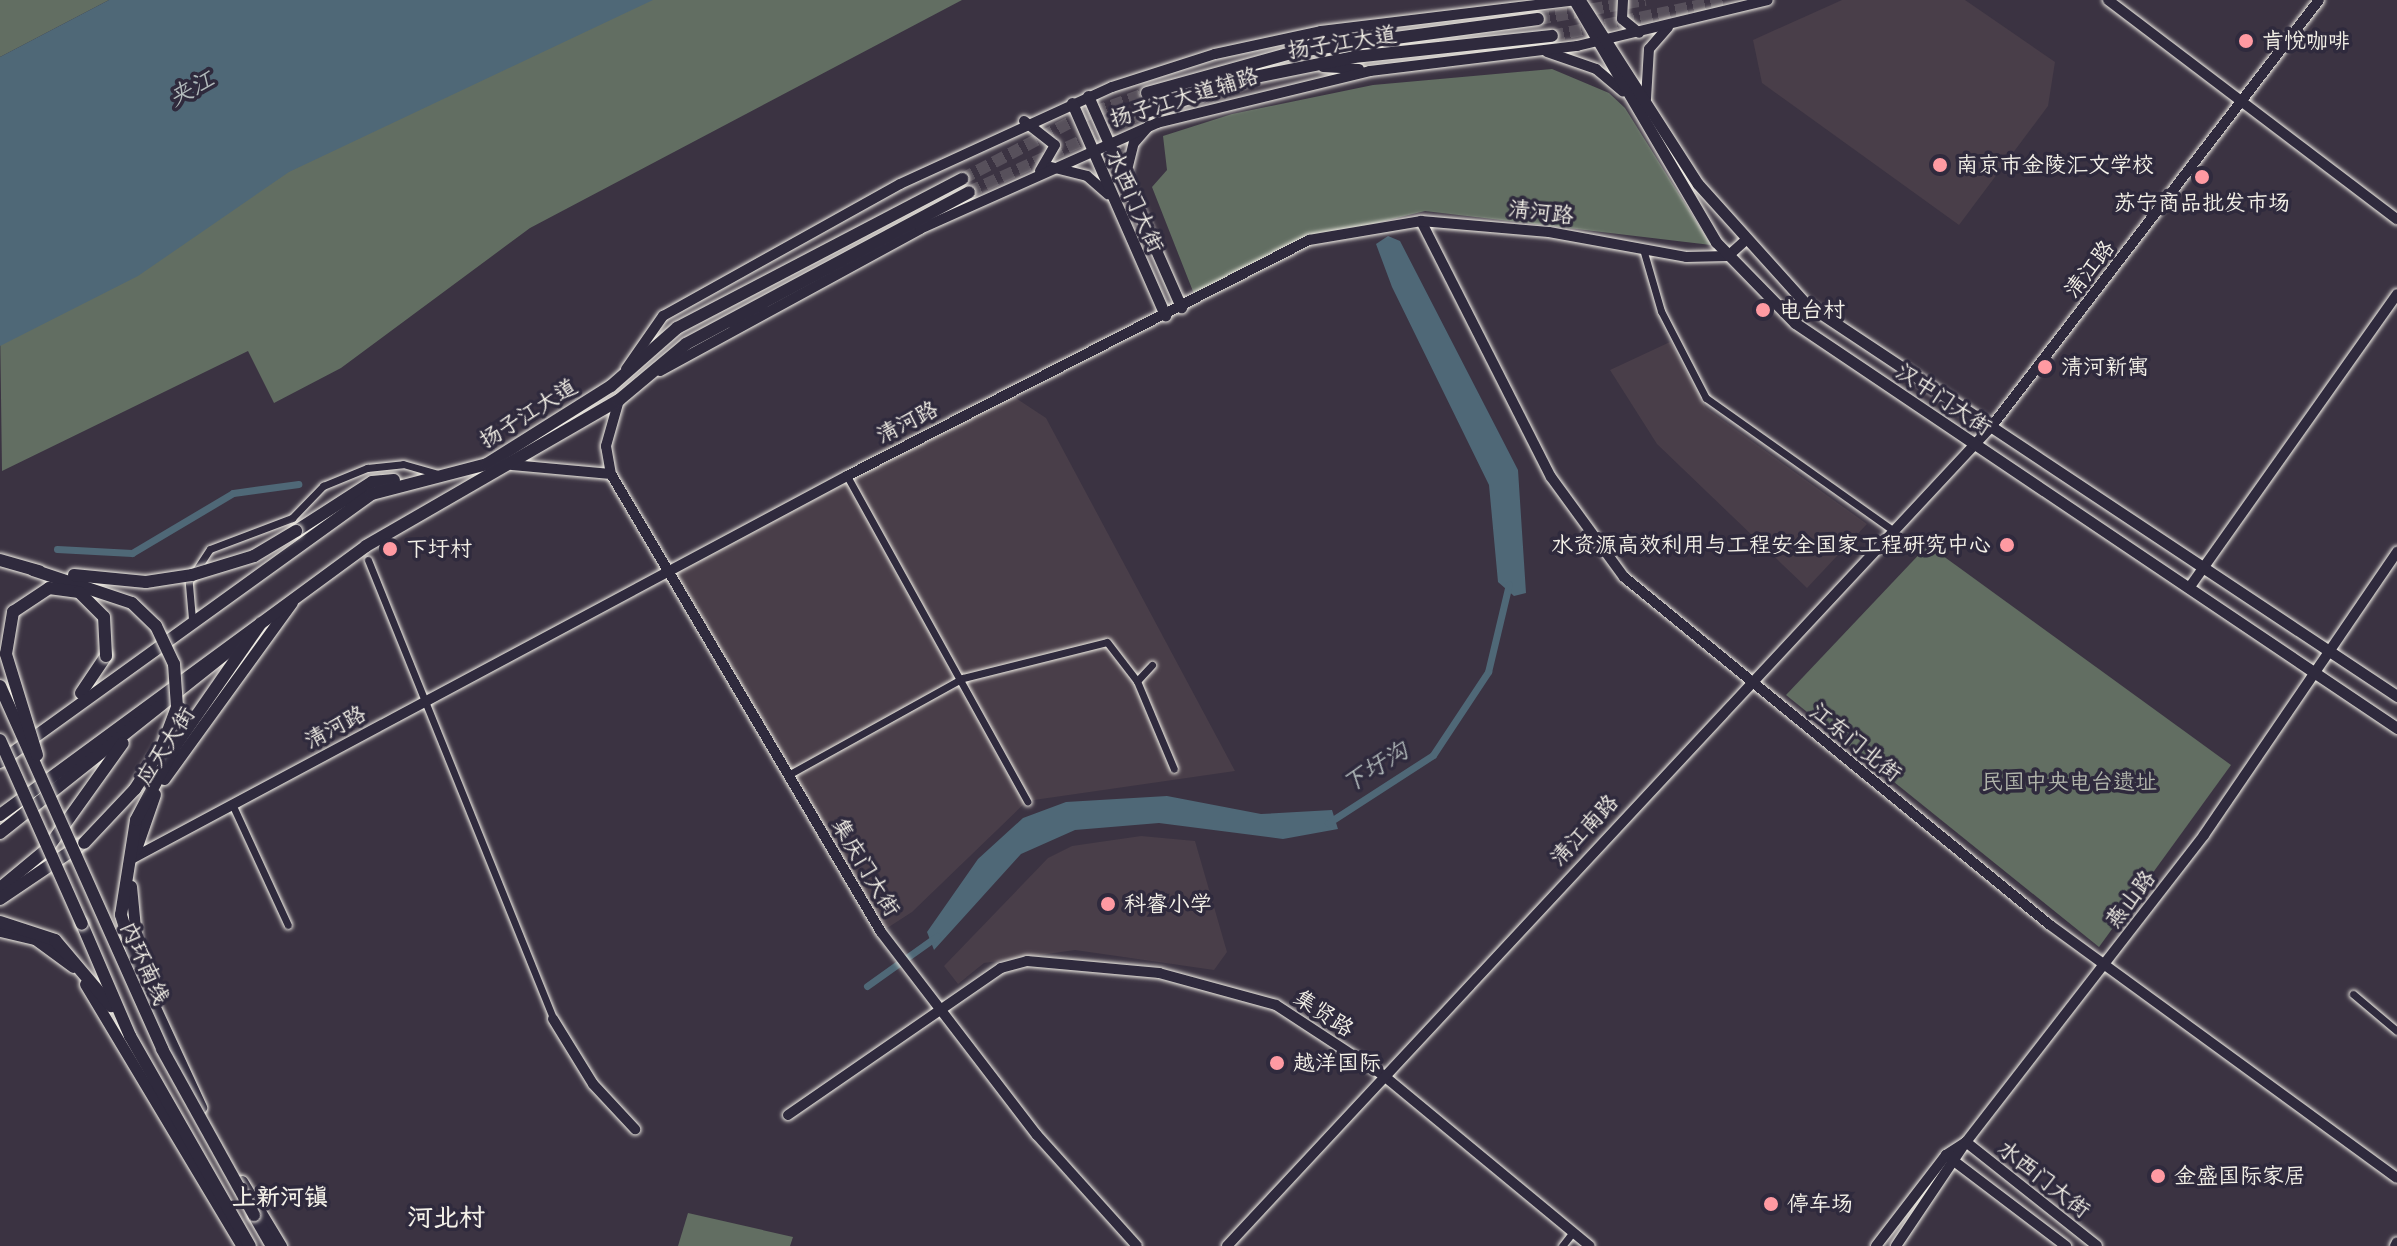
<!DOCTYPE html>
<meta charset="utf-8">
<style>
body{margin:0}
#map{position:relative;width:2397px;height:1246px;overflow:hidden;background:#3b3342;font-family:"Patrick Hand","LXGW WenKai TC",sans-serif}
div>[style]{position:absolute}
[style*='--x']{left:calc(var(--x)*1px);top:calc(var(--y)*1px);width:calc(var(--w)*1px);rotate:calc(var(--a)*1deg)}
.built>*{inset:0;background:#493e49}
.green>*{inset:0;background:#626e62}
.water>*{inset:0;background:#4f6877}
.canal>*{height:7px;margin:-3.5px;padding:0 3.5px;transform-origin:3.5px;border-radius:3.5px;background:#4f6877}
.highway-tunnel>*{height:12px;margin-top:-6px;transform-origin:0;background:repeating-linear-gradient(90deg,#57505b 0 12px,transparent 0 18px)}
.roads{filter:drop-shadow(0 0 2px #f4f1e8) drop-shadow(0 0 2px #f4f1e8)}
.street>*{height:7px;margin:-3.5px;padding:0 3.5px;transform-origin:3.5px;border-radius:3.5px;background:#2f2a3d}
.secondary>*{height:10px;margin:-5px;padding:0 5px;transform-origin:5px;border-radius:5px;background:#2f2a3d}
.primary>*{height:11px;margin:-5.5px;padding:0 5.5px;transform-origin:5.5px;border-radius:5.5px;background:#2f2a3d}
.highway>*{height:12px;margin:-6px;padding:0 6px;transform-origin:6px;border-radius:6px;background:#2f2a3d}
.bridges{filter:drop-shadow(0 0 2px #f4f1e8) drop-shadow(0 0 2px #f4f1e8)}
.highway-bridge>*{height:12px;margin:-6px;padding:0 6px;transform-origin:6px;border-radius:6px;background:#2f2a3d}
.dots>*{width:22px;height:22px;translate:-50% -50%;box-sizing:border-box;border:4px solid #2f2a3d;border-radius:50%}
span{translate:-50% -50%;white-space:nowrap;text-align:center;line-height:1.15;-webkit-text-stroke:7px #2f2a3d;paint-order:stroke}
.poi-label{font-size:22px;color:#f4f1e8}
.left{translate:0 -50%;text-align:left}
.right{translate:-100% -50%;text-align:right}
.street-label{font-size:22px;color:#f4f1e8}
.park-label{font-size:22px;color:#b2b6ac}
.water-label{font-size:24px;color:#b2babb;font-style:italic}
.neighbourhood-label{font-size:24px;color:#f4f1e8;font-weight:700}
.quarter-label{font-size:26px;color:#f4f1e8;font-weight:700}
</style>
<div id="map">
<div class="built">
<div style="clip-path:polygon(1842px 0,1965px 0,2055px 62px,2048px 106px,1959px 225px,1762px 83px,1753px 40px)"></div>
<div style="clip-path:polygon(1670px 342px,1706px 408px,1867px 524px,1807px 588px,1657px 444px,1610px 370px)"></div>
<div style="clip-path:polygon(1008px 393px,1046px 418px,1235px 771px,1027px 801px,912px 912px,881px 932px,670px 572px)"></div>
<div style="clip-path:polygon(1141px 836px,1195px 841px,1227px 952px,1214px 970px,1075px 950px,984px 963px,958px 984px,944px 966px,1048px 858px,1072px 846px)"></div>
</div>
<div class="green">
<div style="clip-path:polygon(0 0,109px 0,0 57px)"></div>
<div style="clip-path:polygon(617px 0,962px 0,530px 228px,341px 368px,274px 403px,248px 351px,2px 471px,0 322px)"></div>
<div style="clip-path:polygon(1552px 69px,1609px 93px,1625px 108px,1711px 245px,1425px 211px,1309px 240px,1196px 299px,1152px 187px,1167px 170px,1163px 136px,1232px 114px,1373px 85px)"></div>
<div style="clip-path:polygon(1928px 545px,2231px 765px,2099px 947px,1786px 695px)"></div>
<div style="clip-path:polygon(688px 1213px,793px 1237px,790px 1246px,678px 1246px)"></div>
</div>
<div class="water">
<div style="clip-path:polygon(109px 0,653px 0,289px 172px,138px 276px,0 346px,0 57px)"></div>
<div style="clip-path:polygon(1388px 236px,1400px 241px,1518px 470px,1526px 593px,1514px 596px,1498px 582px,1489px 485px,1392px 287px,1376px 244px)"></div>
<div style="clip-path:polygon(1167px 796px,1261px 814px,1332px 810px,1338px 829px,1283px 839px,1159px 823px,1075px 830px,1021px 854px,934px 950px,927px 932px,978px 859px,1023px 818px,1066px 802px)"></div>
</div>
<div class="canal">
<div style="--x:57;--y:549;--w:75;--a:3.1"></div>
<div style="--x:132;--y:553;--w:117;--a:-30.7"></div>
<div style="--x:233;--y:493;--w:66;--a:-7.9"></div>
<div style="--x:1328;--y:823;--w:125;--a:-32.9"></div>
<div style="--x:1433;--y:755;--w:100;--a:-56.5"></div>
<div style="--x:1488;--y:672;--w:90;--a:-76.6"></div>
<div style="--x:867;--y:986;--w:86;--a:-35.5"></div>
</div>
<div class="highway-tunnel">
<div style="--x:1538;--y:19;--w:109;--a:-10.1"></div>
<div style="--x:1552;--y:36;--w:178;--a:-11.7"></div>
<div style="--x:962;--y:179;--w:131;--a:-27.7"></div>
<div style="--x:1078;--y:118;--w:73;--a:-19.9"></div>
<div style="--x:969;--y:192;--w:191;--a:-24.4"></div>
</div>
<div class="roads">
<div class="street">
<div style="--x:1643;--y:249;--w:65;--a:73.8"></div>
<div style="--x:1661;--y:311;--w:98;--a:62.7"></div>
<div style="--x:1706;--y:398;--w:230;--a:35.3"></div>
<div style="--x:847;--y:476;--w:372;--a:61"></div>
<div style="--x:368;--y:560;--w:495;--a:68"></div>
<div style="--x:192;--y:619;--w:38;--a:-95"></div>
<div style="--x:189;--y:581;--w:38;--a:-57"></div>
<div style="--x:210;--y:549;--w:88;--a:-20.7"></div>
<div style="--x:292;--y:518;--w:45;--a:-45.9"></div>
<div style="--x:323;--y:486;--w:48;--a:-22.2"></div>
<div style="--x:367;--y:468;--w:36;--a:-6"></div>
<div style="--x:403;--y:464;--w:35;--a:16"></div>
<div style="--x:1137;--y:681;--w:22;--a:-47"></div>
<div style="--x:788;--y:775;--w:200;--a:-29"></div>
<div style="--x:963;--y:678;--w:148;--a:-14"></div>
<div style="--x:1107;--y:642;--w:49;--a:52.4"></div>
<div style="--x:1137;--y:681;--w:95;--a:67.2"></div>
<div style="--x:232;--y:804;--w:133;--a:65.2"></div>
<div style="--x:2353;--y:994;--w:57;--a:40.1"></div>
<div style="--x:1562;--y:1246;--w:18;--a:-52"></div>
</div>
<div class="secondary">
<div style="--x:1623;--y:0;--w:19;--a:93"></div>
<div style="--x:1622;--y:19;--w:22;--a:39"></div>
<div style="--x:2108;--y:0;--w:363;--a:37.2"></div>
<div style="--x:1308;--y:46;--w:37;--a:-22"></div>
<div style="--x:1547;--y:52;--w:52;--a:19.1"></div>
<div style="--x:1596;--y:69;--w:35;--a:40"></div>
<div style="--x:1323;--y:67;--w:36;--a:3"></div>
<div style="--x:1646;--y:99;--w:50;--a:-86.6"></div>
<div style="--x:1649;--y:49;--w:29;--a:-49"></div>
<div style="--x:1024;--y:121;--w:39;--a:38"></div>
<div style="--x:1055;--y:145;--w:30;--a:120"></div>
<div style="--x:1051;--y:167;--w:37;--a:14"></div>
<div style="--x:1087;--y:176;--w:28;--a:41"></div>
<div style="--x:1125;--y:178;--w:36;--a:-76"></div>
<div style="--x:1134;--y:143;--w:23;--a:-49"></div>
<div style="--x:1421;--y:221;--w:287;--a:63.1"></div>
<div style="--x:1551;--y:477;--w:124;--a:53.9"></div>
<div style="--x:1624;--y:577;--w:550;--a:39.25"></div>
<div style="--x:2050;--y:925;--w:429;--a:36.1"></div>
<div style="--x:734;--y:329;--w:36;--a:-37"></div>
<div style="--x:626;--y:369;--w:65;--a:-55.1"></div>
<div style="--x:663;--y:316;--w:271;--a:-29.1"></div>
<div style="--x:900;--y:184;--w:233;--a:-24.6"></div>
<div style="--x:1112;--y:87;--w:108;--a:-17.8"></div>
<div style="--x:1215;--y:54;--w:108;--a:-12.2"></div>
<div style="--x:1321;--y:31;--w:260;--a:-6.9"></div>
<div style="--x:660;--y:371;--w:296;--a:-28.6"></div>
<div style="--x:920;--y:229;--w:260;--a:-24.1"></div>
<div style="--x:1157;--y:123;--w:219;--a:-13.7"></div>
<div style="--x:1370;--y:71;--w:209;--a:-6.9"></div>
<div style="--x:1577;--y:46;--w:196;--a:-13.5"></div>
<div style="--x:619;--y:400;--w:48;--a:105.8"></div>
<div style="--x:606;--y:446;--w:28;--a:80"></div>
<div style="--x:611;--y:474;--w:532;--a:59.48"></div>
<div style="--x:881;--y:932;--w:256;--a:52.5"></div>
<div style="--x:1037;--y:1135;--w:149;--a:48"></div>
<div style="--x:512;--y:465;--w:99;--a:5.2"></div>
<div style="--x:2189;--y:588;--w:360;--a:-54.7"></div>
<div style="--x:133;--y:858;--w:810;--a:-28.15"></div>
<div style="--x:847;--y:476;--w:519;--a:-27.06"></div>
<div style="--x:1309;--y:240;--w:114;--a:-9.6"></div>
<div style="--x:1421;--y:221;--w:128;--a:4.9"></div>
<div style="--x:1549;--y:232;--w:139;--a:10.3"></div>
<div style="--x:1686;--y:257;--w:42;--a:-1.4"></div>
<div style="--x:1728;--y:256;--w:24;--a:-42"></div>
<div style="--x:553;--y:1019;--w:76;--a:58.4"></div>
<div style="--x:593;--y:1084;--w:62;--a:47"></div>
<div style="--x:788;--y:1115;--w:259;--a:-34.6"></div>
<div style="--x:1001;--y:968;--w:27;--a:-15"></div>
<div style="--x:1027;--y:961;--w:133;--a:5.2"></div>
<div style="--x:1159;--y:973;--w:121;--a:15.3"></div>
<div style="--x:1276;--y:1005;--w:128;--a:33.2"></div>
<div style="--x:1383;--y:1075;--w:268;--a:39.6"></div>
<div style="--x:1966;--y:1142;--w:167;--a:38.4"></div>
<div style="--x:1946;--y:1155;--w:151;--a:37.2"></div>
<div style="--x:1227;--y:1246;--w:1121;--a:-46.99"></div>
<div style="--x:1992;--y:426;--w:537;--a:-52.49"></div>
<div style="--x:1876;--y:1246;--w:115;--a:-52.4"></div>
<div style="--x:1946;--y:1155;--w:24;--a:-33"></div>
<div style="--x:1896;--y:1246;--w:125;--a:-56.1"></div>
<div style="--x:1966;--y:1142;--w:388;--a:-52.2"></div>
<div style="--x:2204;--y:835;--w:343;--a:-55.7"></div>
<div style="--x:2395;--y:1246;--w:4;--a:-63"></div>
</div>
<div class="primary">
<div style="--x:1574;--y:0;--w:281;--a:59.6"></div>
<div style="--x:1716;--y:242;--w:113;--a:45.7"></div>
<div style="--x:1795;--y:323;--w:726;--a:33.93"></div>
<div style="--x:1581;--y:2;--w:216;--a:57.3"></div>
<div style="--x:1698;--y:184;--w:160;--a:48"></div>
<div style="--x:1805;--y:303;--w:711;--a:33.58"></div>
<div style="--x:1088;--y:96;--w:231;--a:66.2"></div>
<div style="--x:1072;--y:103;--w:232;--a:66.3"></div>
<div style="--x:164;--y:779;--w:218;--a:-54.1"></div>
<div style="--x:136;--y:849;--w:58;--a:-70.9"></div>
<div style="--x:131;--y:886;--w:62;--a:84.5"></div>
<div style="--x:0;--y:931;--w:36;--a:13"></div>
<div style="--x:35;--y:939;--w:47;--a:36.4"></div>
<div style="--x:85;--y:984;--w:305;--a:59.1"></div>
<div style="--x:153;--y:1003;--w:115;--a:65.2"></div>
<div style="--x:242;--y:1181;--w:76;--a:59"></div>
</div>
<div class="highway">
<div style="--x:1147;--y:93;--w:157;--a:-15.5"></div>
<div style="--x:1298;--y:51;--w:242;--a:-7.6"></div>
<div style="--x:1143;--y:113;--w:118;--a:-17.8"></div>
<div style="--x:1255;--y:77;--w:101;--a:-11.4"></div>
<div style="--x:1354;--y:57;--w:199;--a:-6.1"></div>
<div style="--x:296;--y:531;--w:90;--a:-32.8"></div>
<div style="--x:372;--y:482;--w:22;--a:-5"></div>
<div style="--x:81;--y:693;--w:45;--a:-56"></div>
<div style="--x:0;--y:762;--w:458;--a:-35.8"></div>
<div style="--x:372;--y:494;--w:119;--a:-14.6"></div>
<div style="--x:487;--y:464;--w:146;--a:-32.2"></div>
<div style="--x:611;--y:386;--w:88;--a:-41.3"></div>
<div style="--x:677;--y:328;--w:322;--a:-27.6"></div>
<div style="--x:0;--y:815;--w:454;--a:-36.3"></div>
<div style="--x:366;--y:546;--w:292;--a:-30"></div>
<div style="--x:619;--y:400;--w:87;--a:-39.9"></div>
<div style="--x:686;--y:344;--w:321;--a:-28.2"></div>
<div style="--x:0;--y:833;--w:312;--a:-38.5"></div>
<div style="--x:0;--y:888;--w:61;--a:-39.7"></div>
<div style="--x:47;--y:849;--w:130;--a:-54.4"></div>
<div style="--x:0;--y:899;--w:97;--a:-34"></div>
<div style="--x:0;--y:922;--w:58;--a:18.1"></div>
<div style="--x:55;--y:940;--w:87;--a:49.7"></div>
<div style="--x:82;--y:924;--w:122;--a:66.8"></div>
<div style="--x:130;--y:1036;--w:242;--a:60.3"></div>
<div style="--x:152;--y:1017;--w:107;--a:-106.9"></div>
<div style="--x:121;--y:915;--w:96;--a:-81"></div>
<div style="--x:136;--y:820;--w:81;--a:-62.2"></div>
<div style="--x:174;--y:748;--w:152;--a:-55.2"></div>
<div style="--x:254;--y:1215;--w:36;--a:60"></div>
</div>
</div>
<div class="bridges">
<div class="highway-bridge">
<div style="--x:0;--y:560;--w:41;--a:15.8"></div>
<div style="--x:33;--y:570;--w:104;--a:18.4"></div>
<div style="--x:132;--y:603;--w:33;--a:44"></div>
<div style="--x:156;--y:626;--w:42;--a:64.7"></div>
<div style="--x:174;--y:664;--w:43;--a:86"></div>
<div style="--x:177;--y:707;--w:43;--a:110.6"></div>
<div style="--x:162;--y:747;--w:50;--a:122.7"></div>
<div style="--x:135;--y:789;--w:74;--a:133.4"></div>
<div style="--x:74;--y:575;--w:72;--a:5.6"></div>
<div style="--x:146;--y:582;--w:47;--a:-8.7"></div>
<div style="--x:192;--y:575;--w:65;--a:-17"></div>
<div style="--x:254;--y:556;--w:49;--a:-30.8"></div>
<div style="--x:0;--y:686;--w:398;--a:65.9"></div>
<div style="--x:162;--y:1049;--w:190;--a:61"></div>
<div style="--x:0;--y:740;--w:201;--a:66"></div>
<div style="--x:37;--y:755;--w:106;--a:-107.1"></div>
<div style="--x:6;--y:654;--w:43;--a:-80.5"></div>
<div style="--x:13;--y:612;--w:43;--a:-33.7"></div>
<div style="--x:49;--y:588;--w:30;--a:8"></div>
<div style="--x:79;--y:592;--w:35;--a:45"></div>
<div style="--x:104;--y:617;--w:39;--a:87"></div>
</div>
</div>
<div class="dots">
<div style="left:2246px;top:41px;background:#ff9aa2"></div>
<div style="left:1940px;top:165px;background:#ff9aa2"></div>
<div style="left:2202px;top:177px;background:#ff9aa2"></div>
<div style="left:1763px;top:310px;background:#ff9aa2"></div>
<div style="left:2045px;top:367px;background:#ff9aa2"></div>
<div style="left:2007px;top:545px;background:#ff9aa2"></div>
<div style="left:390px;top:549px;background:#ff9aa2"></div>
<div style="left:1108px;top:904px;background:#ff9aa2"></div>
<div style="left:1277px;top:1063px;background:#ff9aa2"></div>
<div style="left:2158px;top:1176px;background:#ff9aa2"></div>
<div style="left:1771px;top:1204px;background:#ff9aa2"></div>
</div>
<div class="poi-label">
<span class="left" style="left:2262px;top:41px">肯悦咖啡</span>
<span class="left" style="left:1956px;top:165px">南京市金陵汇文学校</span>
<span style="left:2202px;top:203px">苏宁商品批发市场</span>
<span class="left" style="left:1779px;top:310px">电台村</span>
<span class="left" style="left:2061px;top:367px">清河新寓</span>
<span class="right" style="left:1991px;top:545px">水资源高效利用与工程安全国家工程研究中心</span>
<span class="left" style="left:406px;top:549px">下圩村</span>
<span class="left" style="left:1124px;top:904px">科睿小学</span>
<span class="left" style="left:1293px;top:1063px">越洋国际</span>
<span class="left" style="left:2174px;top:1176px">金盛国际家居</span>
<span class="left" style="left:1787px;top:1204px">停车场</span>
</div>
<div class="street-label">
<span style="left:1342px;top:42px;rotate:-9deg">扬子江大道</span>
<span style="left:1184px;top:97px;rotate:-17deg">扬子江大道辅路</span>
<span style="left:1135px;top:201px;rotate:66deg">水西门大街</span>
<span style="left:1541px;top:212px;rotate:7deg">清河路</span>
<span style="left:2089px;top:269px;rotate:-52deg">清江路</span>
<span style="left:1944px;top:399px;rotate:34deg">汉中门大街</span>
<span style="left:528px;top:413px;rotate:-32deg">扬子江大道</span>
<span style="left:907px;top:422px;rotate:-27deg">清河路</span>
<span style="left:335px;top:727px;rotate:-28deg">清河路</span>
<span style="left:1856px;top:742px;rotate:39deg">江东门北街</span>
<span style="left:165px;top:746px;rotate:-57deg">应天大街</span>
<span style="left:1584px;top:830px;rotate:-47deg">清江南路</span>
<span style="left:866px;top:867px;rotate:59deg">集庆门大街</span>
<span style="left:2130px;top:899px;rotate:-52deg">燕山路</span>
<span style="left:145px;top:963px;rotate:66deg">内环南线</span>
<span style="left:1324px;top:1013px;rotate:33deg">集贤路</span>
<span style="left:2044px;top:1179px;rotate:38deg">水西门大街</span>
</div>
<div class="park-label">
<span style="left:2069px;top:782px">民国中央电台遗址</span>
</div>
<div class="water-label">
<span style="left:191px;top:88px;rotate:-28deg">夹江</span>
<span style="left:1375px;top:767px;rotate:-32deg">下圩沟</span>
</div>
<div class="neighbourhood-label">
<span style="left:280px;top:1197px">上新河镇</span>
</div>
<div class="quarter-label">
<span style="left:446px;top:1217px">河北村</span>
</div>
</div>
